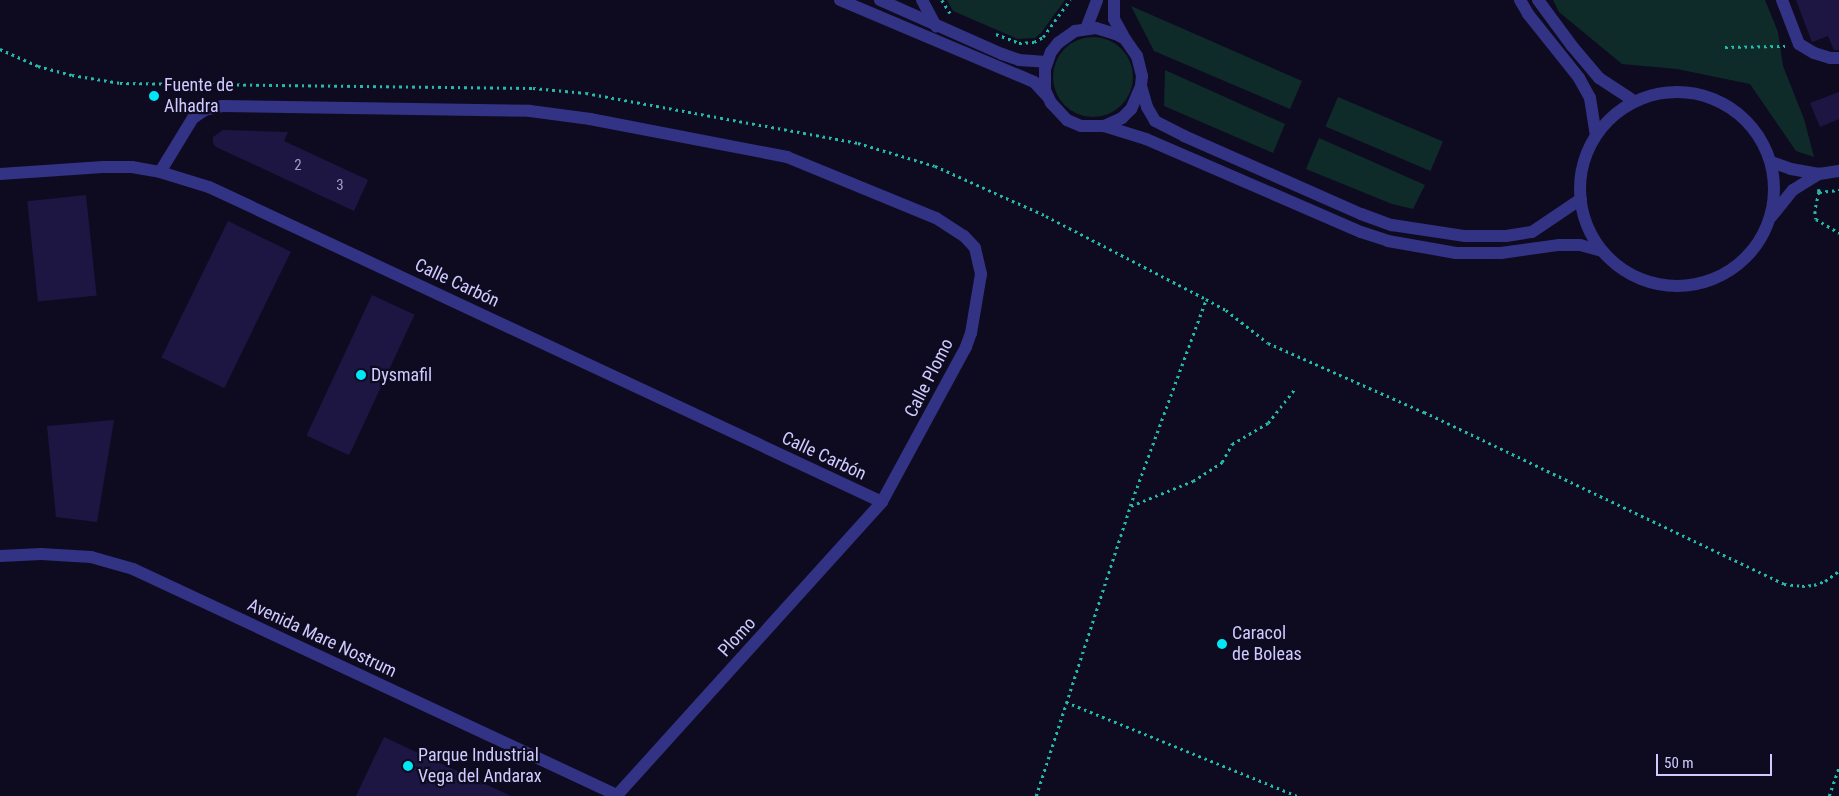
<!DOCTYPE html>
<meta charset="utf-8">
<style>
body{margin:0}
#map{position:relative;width:1839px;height:796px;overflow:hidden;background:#0e0b21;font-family:"Roboto Condensed",sans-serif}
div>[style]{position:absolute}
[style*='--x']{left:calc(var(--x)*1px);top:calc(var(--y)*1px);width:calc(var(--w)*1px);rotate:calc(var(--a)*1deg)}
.green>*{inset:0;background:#0e2b29;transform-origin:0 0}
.round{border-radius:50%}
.building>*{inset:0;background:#1d1643;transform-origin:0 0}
.path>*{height:2.5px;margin-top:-1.25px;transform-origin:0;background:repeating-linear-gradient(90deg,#24baaa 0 2.5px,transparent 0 6.5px)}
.minor>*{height:12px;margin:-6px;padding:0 6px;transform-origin:6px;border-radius:6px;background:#323384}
.tertiary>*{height:12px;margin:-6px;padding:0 6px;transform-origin:6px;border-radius:6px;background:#323384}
.tertiary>.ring{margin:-6px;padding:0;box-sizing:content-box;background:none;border:12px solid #323384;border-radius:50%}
.dots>*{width:14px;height:14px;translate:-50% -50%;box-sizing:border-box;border:2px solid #0e0b21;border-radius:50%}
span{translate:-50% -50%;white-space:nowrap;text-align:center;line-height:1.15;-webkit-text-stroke:4.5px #0e0b21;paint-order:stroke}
.number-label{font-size:15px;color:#a29ed0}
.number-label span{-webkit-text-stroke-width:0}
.poi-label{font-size:18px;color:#cfcbff}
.left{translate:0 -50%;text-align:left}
.street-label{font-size:18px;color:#cfcbff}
.scale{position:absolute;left:1656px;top:754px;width:116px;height:22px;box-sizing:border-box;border:2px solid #cfcbff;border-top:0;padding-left:6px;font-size:15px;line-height:18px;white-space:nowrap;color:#cfcbff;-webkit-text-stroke:4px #0e0b21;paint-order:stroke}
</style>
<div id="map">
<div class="green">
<div style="clip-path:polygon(947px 0,1065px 0,1041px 33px,1035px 38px,1018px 39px,953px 11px)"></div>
<div style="clip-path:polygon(1553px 0,1765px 0,1778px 32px,1783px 66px,1804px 119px,1814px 157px,1796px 151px,1750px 84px,1677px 69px,1622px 64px,1559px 12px)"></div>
<div style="clip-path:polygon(1131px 6px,1302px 81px,1290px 109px,1154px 51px)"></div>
<div class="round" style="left:1053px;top:37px;width:80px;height:80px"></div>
<div style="clip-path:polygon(1165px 70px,1285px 124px,1273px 153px,1164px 106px)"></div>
<div style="left:1338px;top:97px;width:114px;height:32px;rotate:23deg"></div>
<div style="clip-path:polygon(1319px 138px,1425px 185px,1413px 209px,1392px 204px,1306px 169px)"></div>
</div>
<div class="building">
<div style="clip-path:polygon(1796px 0,1839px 0,1839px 50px,1834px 50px,1828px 36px,1812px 42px)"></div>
<div class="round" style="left:147px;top:89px;width:14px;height:14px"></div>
<div style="clip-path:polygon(1839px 92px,1839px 119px,1820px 127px,1810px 103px)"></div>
<div style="clip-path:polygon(223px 130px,288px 132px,284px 141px,368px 180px,354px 211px,216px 147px,213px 143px,213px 137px)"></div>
<div style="left:86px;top:195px;width:101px;height:59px;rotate:84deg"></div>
<div style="left:228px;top:221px;width:70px;height:152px;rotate:26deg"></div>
<div style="left:372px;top:295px;width:47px;height:155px;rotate:25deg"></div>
<div style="clip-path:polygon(114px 420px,97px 522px,56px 517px,47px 426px)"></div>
<div style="clip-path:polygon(384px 737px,511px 796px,356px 796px)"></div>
</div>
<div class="path">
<div style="--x:942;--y:0;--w:19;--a:58"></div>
<div style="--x:996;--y:34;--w:25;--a:21"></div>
<div style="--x:1019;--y:43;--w:15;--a:-4"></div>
<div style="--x:1034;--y:42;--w:10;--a:-29"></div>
<div style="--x:1043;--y:37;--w:46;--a:-53.9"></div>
<div style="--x:1725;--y:47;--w:60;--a:-1"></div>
<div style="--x:0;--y:49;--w:42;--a:24.1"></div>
<div style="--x:38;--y:66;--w:35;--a:15"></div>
<div style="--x:72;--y:75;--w:49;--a:9.5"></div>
<div style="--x:120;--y:83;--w:413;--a:0.7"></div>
<div style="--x:533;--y:88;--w:53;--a:5.4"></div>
<div style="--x:586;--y:93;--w:277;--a:10.4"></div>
<div style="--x:858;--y:143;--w:80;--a:16.6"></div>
<div style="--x:935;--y:166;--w:122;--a:24.2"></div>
<div style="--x:1046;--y:216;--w:180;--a:27.4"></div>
<div style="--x:1206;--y:299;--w:23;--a:29"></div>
<div style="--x:1226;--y:310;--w:53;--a:38.2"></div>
<div style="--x:1268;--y:343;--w:171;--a:23.9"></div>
<div style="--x:1424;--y:412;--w:399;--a:25.5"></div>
<div style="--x:1784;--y:584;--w:18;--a:6"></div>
<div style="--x:1802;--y:586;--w:12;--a:-5"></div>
<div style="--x:1814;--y:585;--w:12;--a:-20"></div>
<div style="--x:1825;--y:581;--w:17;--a:-36"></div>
<div style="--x:1819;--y:189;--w:3;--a:90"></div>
<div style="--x:1819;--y:192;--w:20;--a:-6"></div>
<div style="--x:1819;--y:192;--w:19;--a:102"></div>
<div style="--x:1815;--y:211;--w:8;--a:83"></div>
<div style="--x:1816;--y:219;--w:27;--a:31"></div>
<div style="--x:1761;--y:238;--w:12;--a:-48"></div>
<div style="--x:1131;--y:506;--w:67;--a:-22"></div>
<div style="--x:1193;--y:481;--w:35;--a:-33"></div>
<div style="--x:1222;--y:462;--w:21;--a:-61"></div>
<div style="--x:1232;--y:444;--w:42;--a:-30.3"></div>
<div style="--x:1268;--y:423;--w:42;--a:-51.8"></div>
<div style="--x:1066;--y:702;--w:250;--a:22.1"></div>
<div style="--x:1036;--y:796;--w:305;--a:-72"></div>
<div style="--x:1130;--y:506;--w:221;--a:-69.8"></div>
<div style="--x:1829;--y:796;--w:31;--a:-71"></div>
</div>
<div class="minor">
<div style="--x:1782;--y:0;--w:47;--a:68.9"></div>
<div style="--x:1799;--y:44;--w:17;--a:31"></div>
<div style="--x:1814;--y:53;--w:17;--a:17"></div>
<div style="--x:1830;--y:58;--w:9;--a:0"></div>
<div style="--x:160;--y:172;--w:63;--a:-58.6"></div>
<div style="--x:193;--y:118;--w:14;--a:-34"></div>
<div style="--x:205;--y:110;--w:17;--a:-13"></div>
<div style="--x:222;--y:106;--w:308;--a:0.9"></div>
<div style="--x:530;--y:111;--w:61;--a:7.6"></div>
<div style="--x:590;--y:119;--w:201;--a:10.9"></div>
<div style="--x:787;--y:157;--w:161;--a:22.3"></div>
<div style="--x:936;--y:218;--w:33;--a:33"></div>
<div style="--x:964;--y:236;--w:16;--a:47"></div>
<div style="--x:975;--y:248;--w:27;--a:77"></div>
<div style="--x:981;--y:274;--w:60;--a:99.6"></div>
<div style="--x:971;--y:333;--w:15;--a:110"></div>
<div style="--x:966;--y:347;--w:176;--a:118.5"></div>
<div style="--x:882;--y:502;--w:395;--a:132.1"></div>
<div style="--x:0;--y:174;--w:103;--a:-3.9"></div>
<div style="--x:103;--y:167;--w:29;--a:0"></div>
<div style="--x:132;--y:167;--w:28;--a:10"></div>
<div style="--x:160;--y:172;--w:51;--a:17"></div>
<div style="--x:209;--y:187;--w:743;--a:25.08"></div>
<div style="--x:0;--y:556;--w:41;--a:-2.8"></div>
<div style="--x:41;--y:554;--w:50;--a:3.4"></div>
<div style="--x:91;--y:557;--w:44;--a:15.9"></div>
<div style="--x:133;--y:569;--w:536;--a:25.04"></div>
</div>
<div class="tertiary">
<div style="--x:840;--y:0;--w:211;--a:22.9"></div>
<div style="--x:1034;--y:82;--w:19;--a:47"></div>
<div style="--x:880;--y:0;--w:133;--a:23.9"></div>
<div style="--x:1002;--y:54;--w:18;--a:19"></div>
<div style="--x:1019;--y:60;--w:27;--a:4"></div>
<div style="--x:922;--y:0;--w:30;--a:62"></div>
<div style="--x:1114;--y:0;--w:19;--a:90"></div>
<div style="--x:1114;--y:19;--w:23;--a:61"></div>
<div style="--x:1520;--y:0;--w:16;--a:60"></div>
<div style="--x:1528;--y:14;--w:82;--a:51.4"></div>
<div style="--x:1579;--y:78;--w:23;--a:61"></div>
<div style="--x:1590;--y:98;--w:37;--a:81"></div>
<div style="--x:1538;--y:0;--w:57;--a:53.5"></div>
<div style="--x:1572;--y:46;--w:42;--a:49.8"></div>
<div style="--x:1599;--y:78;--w:42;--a:33.3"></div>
<div style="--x:1086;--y:29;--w:31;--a:-69"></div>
<div style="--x:1141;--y:86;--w:25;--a:113"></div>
<div style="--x:1131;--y:109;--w:13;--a:135"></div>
<div style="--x:1122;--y:118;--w:20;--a:156"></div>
<div style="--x:1104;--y:126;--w:23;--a:180"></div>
<div style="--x:1081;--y:126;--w:15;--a:-157"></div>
<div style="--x:1067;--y:120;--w:23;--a:-133"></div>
<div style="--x:1051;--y:103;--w:14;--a:-115"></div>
<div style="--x:1045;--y:90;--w:21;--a:-90"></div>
<div style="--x:1045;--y:69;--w:18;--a:-71"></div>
<div style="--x:1051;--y:52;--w:11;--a:-52"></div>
<div style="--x:1058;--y:43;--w:21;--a:-35"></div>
<div style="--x:1075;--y:31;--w:21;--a:-8"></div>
<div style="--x:1096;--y:28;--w:21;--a:17"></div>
<div style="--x:1116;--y:34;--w:10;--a:29"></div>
<div style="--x:1125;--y:39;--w:21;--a:55"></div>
<div style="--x:1137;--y:56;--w:21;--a:76"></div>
<div style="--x:1142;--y:76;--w:10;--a:96"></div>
<div style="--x:1141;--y:86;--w:22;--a:74"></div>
<div style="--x:1147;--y:107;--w:16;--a:60"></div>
<div style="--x:1155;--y:121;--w:33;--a:27"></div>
<div style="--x:1184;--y:136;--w:193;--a:23.8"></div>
<div style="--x:1361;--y:214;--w:33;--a:20"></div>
<div style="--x:1392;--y:225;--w:74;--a:8.6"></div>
<div style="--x:1465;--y:236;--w:41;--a:0"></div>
<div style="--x:1506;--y:236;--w:26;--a:-9"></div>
<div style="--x:1532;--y:232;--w:59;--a:-34"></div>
<div class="ring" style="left:1580px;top:92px;width:182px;height:182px"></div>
<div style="--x:1104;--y:126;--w:44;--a:17.2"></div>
<div style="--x:1146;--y:139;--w:234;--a:23.4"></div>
<div style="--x:1361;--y:232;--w:28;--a:18"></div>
<div style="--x:1388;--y:241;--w:69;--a:10"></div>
<div style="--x:1456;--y:253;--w:45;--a:0"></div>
<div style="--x:1501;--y:253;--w:59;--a:-7.9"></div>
<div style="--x:1559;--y:245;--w:21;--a:0"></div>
<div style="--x:1580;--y:245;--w:23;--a:15"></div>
<div style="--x:1771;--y:162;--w:21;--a:19"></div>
<div style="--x:1791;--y:169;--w:28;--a:10"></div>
<div style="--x:1819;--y:174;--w:20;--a:-9"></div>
<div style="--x:1771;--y:217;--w:35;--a:-51"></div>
<div style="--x:1793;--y:190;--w:31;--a:-32"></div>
</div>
<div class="dots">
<div style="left:154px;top:96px;background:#00e8f6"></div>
<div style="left:361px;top:375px;background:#00e8f6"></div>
<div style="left:1222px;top:644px;background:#00e8f6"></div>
<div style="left:408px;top:766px;background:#00e8f6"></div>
</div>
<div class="number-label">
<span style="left:298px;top:166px">2</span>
<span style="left:340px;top:186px">3</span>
</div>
<div class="poi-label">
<span class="left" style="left:164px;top:96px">Fuente de<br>Alhadra</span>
<span class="left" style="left:371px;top:375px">Dysmafil</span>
<span class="left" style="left:1232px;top:644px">Caracol<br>de Boleas</span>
<span class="left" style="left:418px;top:766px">Parque Industrial<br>Vega del Andarax</span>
</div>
<div class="street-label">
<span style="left:457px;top:283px;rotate:25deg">Calle Carbón</span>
<span style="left:929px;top:378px;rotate:-63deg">Calle Plomo</span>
<span style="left:824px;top:456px;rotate:25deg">Calle Carbón</span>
<span style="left:737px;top:637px;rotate:-48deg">Plomo</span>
<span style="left:322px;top:638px;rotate:25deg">Avenida Mare Nostrum</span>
</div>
<div class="scale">50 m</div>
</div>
